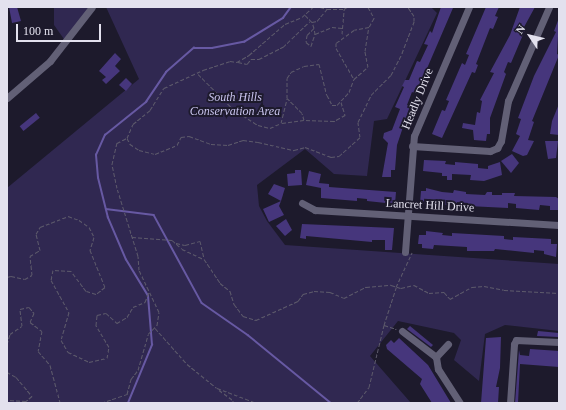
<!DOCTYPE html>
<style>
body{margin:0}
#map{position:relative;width:566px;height:410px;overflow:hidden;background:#1d1a2c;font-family:"Times New Roman",serif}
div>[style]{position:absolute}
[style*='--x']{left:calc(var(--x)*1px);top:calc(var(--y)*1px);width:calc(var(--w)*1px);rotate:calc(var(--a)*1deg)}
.green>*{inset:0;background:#302851}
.stream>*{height:1.5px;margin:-0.75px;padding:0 0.75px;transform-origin:0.75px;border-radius:0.75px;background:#6759a3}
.building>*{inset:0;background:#46367c;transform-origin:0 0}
.path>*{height:1px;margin-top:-0.5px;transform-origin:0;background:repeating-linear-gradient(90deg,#5d5a6b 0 4px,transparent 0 6px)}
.minor>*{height:7px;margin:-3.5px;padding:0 3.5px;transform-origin:3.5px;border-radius:3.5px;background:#626076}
span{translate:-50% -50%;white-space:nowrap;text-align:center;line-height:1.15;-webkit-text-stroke:4px #1d1a2c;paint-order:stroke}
.park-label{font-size:12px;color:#c9c4ee;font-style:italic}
.street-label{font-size:12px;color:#e3e1ee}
.frame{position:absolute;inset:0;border:8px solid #e3e1ee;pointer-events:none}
.north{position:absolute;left:510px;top:16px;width:40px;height:40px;-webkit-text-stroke:3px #1d1a2c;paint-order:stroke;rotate:305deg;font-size:11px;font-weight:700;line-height:16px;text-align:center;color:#e3e1ee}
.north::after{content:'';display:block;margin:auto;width:14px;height:18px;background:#e3e1ee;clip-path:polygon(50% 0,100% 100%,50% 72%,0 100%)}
.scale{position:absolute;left:16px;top:24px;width:85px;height:18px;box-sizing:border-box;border:2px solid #e3e1ee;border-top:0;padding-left:5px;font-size:12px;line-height:14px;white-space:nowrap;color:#e3e1ee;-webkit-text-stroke:3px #1d1a2c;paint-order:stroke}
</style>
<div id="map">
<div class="green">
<div style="clip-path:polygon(54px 7px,92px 7px,66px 42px,54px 25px)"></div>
<div style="clip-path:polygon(106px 7px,431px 7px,437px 13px,387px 119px,374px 121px,367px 176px,334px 174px,305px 149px,257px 185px,259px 206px,267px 221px,285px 245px,559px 264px,559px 331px,505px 325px,485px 334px,479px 381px,454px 360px,461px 340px,454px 333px,398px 321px,370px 356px,411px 403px,7px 403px,7px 188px,139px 79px)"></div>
</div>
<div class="stream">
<div style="--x:106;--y:209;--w:48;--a:7.1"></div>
<div style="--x:154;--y:215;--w:100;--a:61.4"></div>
<div style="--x:202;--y:303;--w:56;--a:34.8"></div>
<div style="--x:248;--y:335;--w:107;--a:39.3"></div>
<div style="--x:128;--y:403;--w:63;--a:-67.5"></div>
<div style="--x:152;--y:345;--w:49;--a:-94.7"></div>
<div style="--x:148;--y:296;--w:42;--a:-121.4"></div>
<div style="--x:126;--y:260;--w:46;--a:-113.2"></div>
<div style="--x:108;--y:218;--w:41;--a:-104"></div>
<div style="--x:98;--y:178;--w:23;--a:-95"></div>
<div style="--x:96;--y:155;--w:22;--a:-66"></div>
<div style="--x:105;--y:135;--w:53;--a:-38.8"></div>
<div style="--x:146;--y:102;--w:36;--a:-56"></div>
<div style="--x:166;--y:72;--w:37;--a:-41"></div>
<div style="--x:194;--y:48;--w:18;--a:0"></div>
<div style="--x:212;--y:48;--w:33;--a:-11"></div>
<div style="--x:244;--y:42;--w:46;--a:-31.6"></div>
<div style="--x:283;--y:18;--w:14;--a:-54"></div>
</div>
<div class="building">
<div style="clip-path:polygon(9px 7px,17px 7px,21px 21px,12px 23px)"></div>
<div style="clip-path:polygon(441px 7px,453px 8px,416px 94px,412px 92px,407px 105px,410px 106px,397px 145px,395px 170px,391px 170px,391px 177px,382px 177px,388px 143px,383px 138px,384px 133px,392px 130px,400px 109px,395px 107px,404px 87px,402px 86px,405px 80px,409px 80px,417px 61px,420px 62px,428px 45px,424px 44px,430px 31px,432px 33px)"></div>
<div style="clip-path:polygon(486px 7px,499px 7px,495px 16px,498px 17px,493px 29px,490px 28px,476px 64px,478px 65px,475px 73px,472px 72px,442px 138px,432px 134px,442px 110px,445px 111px,449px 101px,446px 100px,462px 63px,465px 65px,469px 55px,466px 54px)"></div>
<div style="clip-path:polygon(520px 7px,535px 7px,523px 29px,525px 30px,511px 63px,508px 62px,504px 72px,506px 74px,490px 118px,490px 134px,487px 134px,486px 141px,474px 140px,473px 130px,462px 128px,463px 123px,475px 125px,477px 112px,480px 113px,482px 101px,480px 100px,494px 73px,490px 72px,510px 35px)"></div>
<div style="clip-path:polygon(559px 18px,557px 54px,559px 55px,532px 121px,534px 122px,528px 140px,534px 141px,527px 155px,523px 156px,512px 151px,520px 136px,516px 134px,521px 119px,518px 118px,534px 76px,556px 32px,554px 31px)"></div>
<div style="clip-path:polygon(115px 53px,121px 59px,115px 66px,120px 71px,106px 84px,102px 80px,106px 77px,99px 71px)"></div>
<div style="clip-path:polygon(126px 78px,132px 84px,126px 91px,119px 85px)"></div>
<div style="clip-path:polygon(559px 104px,559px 135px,550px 134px,552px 121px)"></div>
<div style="left:36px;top:113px;width:6px;height:21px;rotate:51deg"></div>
<div style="clip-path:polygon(545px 141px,558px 141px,556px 158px,548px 159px)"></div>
<div style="clip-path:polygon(512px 154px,519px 163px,511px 173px,501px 161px)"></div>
<div style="clip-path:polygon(424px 160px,446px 161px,445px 164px,455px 165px,455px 162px,478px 164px,478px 168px,488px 169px,488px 166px,500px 162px,502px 175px,484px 181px,470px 180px,471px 175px,452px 174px,452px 180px,447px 180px,447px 176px,442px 176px,442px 173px,423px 171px)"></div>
<div style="clip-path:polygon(295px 170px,301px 170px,302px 185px,288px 186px,287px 174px,295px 173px)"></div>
<div style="clip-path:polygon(309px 171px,321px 174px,319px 183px,329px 184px,329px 187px,396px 192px,395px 204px,367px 201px,367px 199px,357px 198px,357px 201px,321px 198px,321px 188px,306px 185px)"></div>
<div style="clip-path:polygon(274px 184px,285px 188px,281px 201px,268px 194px)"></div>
<div style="clip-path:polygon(426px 188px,442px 192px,453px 193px,454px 190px,466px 192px,466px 194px,485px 195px,487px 192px,492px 192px,492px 195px,502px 195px,502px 193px,515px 193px,514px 196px,556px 197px,559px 199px,559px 210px,550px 210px,550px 206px,540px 205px,539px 210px,516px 208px,516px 204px,508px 203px,508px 208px,468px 206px,468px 203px,457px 202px,456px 205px,420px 203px,421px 191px,426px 191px)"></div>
<div style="clip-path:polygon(281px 201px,279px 206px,284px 215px,269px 222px,263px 209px)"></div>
<div style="clip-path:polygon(286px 219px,292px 230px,285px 236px,276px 226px)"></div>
<div style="clip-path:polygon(302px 224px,394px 228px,392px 250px,385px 250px,385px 240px,372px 240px,372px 242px,306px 236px,306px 239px,300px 238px)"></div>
<div style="clip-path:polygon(426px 231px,443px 233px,442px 235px,452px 236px,452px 233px,504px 236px,504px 239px,513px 240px,513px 237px,551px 239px,551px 244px,557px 244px,556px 257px,544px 254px,544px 251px,534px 250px,534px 253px,495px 249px,494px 251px,467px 251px,467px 247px,434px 245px,433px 249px,422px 248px,422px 244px,418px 244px,419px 235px,426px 235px)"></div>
<div style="clip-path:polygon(410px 326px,433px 345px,431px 347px,407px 329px)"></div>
<div style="clip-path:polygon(538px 331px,559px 333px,558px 337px,537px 336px)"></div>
<div style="clip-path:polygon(501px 337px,500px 368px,496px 387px,499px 387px,498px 403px,481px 403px,486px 338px)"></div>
<div style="clip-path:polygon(399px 338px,428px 365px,451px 403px,432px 403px,420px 384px,422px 379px,387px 349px,386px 345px,391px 340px,394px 343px)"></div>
<div style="clip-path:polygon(530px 349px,559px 351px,559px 367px,520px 364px,518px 403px,515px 403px,519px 350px,520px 355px,529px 356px)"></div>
</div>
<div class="path">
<div style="--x:320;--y:7;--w:7;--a:16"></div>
<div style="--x:368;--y:7;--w:13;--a:61"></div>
<div style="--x:374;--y:18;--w:10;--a:119"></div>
<div style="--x:369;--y:27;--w:15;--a:169"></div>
<div style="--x:354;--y:30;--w:22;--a:144"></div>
<div style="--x:336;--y:43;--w:5;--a:90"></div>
<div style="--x:336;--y:48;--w:36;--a:60"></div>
<div style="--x:354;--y:79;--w:18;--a:-41"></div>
<div style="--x:368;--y:67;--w:16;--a:-101"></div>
<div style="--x:365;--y:51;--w:24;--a:-81"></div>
<div style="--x:305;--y:15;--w:10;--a:45"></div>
<div style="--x:314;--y:28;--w:6;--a:-108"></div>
<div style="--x:312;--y:22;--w:5;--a:-11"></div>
<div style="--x:317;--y:21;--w:16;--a:-50"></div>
<div style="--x:327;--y:9;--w:17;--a:0"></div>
<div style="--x:315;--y:34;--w:6;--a:-99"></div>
<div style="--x:314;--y:28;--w:10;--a:135"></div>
<div style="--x:307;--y:35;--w:7;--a:98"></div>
<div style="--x:306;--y:42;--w:6;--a:39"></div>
<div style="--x:311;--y:46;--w:13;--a:-72"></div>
<div style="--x:315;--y:34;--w:18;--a:-22"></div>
<div style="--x:332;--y:27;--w:10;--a:6"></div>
<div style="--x:342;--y:34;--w:25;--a:-85"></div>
<div style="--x:344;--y:9;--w:4;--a:-34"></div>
<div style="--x:238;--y:62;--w:9;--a:13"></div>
<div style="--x:247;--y:64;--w:6;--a:-51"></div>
<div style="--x:251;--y:59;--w:8;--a:0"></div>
<div style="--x:259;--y:59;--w:27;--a:-27"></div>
<div style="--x:283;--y:47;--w:37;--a:-44"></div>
<div style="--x:198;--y:74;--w:49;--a:45"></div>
<div style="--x:233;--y:109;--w:30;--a:33"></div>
<div style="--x:258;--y:125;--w:12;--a:14"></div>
<div style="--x:270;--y:128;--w:12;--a:-24"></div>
<div style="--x:281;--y:123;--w:25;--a:-76"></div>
<div style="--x:341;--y:102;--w:14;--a:73"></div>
<div style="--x:345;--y:115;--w:13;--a:151"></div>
<div style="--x:334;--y:121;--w:30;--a:-178"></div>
<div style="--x:304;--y:120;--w:7;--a:-106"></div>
<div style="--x:302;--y:113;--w:21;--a:-135"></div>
<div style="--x:287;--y:98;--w:20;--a:-90"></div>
<div style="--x:287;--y:78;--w:7;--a:-56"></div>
<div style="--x:291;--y:72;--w:14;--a:-25"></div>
<div style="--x:304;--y:66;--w:15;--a:-8"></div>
<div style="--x:319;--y:64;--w:32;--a:76"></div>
<div style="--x:327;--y:95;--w:11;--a:63"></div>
<div style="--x:332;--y:105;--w:5;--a:0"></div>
<div style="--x:337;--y:105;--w:18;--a:-47"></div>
<div style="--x:349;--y:92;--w:14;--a:-69"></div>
<div style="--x:282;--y:123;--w:22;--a:-8"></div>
<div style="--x:127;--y:138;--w:7;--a:63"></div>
<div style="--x:130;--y:144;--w:11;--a:34"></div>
<div style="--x:139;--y:150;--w:16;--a:14"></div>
<div style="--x:155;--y:154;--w:24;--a:-22"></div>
<div style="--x:177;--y:145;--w:9;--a:-63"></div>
<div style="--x:181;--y:137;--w:8;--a:-7"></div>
<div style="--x:189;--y:136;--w:23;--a:20"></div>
<div style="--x:211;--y:144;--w:17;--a:3"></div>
<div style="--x:228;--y:145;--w:16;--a:-18"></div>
<div style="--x:243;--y:140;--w:15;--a:8"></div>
<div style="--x:258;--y:142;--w:37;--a:13"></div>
<div style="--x:294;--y:150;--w:11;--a:-15"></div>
<div style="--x:305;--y:147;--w:28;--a:21"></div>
<div style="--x:331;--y:157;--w:8;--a:-7"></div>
<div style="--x:339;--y:156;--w:28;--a:-42"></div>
<div style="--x:360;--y:137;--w:15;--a:-98"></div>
<div style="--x:358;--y:122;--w:30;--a:-64"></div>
<div style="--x:371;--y:95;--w:28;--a:-45"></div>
<div style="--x:391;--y:75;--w:25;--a:-63"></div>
<div style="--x:402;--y:53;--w:34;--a:-69"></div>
<div style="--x:414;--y:21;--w:5;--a:-90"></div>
<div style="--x:414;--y:16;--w:11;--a:-124"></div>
<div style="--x:132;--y:237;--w:40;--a:4.3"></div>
<div style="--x:172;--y:240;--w:13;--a:42"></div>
<div style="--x:182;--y:249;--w:23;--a:25"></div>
<div style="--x:176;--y:243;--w:9;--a:13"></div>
<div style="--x:185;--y:245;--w:16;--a:-15"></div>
<div style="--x:200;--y:241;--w:18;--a:77"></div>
<div style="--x:204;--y:259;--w:29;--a:56"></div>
<div style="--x:220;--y:283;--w:13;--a:39"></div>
<div style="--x:230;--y:291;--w:14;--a:73"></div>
<div style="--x:234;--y:304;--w:15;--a:53"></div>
<div style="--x:243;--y:316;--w:14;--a:17"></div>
<div style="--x:256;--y:320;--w:46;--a:-24.3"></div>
<div style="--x:298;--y:301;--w:9;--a:-54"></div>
<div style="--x:303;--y:294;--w:11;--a:-15"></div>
<div style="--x:314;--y:291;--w:16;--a:4"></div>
<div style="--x:330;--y:292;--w:15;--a:23"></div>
<div style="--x:344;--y:298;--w:25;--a:-27"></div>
<div style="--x:366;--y:287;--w:25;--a:-5"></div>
<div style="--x:391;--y:285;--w:10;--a:17"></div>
<div style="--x:401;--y:288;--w:13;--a:-13"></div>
<div style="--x:414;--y:285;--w:17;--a:28"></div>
<div style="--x:429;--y:293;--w:15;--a:-4"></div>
<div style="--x:444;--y:292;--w:9;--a:49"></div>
<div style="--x:450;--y:299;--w:25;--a:-29"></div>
<div style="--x:472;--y:287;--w:12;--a:-5"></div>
<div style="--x:484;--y:286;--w:20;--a:11"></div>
<div style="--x:504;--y:290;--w:55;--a:3.1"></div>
<div style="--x:7;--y:277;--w:4;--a:-14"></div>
<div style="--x:11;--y:276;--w:14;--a:12"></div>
<div style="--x:25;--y:279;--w:8;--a:-30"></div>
<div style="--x:32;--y:275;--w:19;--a:-96"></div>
<div style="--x:30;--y:256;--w:12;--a:-31"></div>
<div style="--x:40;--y:250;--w:16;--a:-104"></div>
<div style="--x:36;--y:234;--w:8;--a:-60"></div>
<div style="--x:40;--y:227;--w:30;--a:-21"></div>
<div style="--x:68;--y:216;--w:12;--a:20"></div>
<div style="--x:79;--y:220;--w:12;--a:35"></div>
<div style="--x:89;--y:227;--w:11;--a:63"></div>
<div style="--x:94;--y:237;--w:14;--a:107"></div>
<div style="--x:90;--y:250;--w:40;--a:68"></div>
<div style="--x:105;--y:287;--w:11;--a:142"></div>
<div style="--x:96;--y:294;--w:10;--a:-163"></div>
<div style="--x:86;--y:291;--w:25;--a:-127"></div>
<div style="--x:71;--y:271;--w:18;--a:-177"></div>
<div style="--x:53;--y:270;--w:10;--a:101"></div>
<div style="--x:51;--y:280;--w:37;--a:61"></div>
<div style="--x:69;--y:312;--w:29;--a:106"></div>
<div style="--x:61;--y:340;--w:14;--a:60"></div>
<div style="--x:68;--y:352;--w:23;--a:25"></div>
<div style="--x:89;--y:362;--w:18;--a:-13"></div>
<div style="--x:107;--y:358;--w:11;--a:-80"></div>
<div style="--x:109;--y:347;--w:26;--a:-121"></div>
<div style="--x:96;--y:325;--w:10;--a:-84"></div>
<div style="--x:97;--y:315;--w:9;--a:-13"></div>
<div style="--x:106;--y:313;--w:15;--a:42"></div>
<div style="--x:117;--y:323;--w:12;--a:-31"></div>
<div style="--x:127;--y:317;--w:12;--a:-59"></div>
<div style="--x:133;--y:307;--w:13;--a:-23"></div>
<div style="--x:145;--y:302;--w:11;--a:-68"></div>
<div style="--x:384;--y:325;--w:40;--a:-72"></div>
<div style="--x:396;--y:287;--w:38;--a:-65"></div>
<div style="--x:155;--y:328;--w:48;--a:48.4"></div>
<div style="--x:187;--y:364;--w:38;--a:39"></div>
<div style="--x:217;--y:388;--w:43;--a:20.6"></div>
<div style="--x:7;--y:344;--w:10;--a:-73"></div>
<div style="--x:10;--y:334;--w:14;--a:-34"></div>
<div style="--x:22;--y:326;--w:17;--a:-97"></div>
<div style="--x:20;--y:309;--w:9;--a:-13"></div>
<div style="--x:29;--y:307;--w:8;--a:50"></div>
<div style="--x:34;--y:313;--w:10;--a:114"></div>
<div style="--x:30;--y:322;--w:15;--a:37"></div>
<div style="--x:42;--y:331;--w:20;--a:101"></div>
<div style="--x:38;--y:351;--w:18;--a:49"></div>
<div style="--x:50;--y:365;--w:39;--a:75"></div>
<div style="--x:7;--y:372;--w:10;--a:29"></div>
<div style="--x:16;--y:377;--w:25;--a:50"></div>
<div style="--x:32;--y:396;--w:8;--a:140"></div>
<div style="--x:26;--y:401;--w:19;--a:-177"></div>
<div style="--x:219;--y:390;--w:17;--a:36"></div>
<div style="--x:233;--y:400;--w:3;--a:90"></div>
<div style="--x:101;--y:403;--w:28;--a:-19"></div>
<div style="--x:127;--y:394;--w:16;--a:-75"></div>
<div style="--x:131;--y:379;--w:11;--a:-52"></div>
<div style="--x:138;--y:370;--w:37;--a:-74"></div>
<div style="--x:148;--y:334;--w:13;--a:-45"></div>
<div style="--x:157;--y:325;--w:13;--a:-81"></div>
<div style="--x:159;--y:312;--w:47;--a:-115.5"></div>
<div style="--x:139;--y:270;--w:14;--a:-94"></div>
<div style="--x:138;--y:256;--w:71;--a:-107.2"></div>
<div style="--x:117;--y:188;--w:25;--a:-102"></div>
<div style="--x:112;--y:164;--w:22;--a:-77"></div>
<div style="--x:117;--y:143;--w:11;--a:-27"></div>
<div style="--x:127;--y:138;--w:15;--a:-67"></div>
<div style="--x:133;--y:124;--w:22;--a:-39"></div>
<div style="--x:150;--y:110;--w:26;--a:-58"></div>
<div style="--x:164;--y:88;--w:43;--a:-24.8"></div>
<div style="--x:203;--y:70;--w:28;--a:-18"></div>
<div style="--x:230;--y:61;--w:7;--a:8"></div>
<div style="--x:237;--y:62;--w:14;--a:-30"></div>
<div style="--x:249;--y:55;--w:48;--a:-40.7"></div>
<div style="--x:285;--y:24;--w:18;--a:-22"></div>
<div style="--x:302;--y:17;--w:15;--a:-42"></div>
<div style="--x:357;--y:403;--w:20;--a:-53"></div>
<div style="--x:369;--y:387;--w:64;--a:-76.4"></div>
<div style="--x:384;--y:325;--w:13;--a:18"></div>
</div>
<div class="minor">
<div style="--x:7;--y:98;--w:57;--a:-40.7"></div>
<div style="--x:50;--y:61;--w:68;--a:-52.1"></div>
<div style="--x:412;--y:146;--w:78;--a:3.7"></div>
<div style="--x:490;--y:151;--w:8;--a:-23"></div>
<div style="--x:497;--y:148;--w:8;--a:-60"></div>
<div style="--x:501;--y:141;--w:41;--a:-80.1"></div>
<div style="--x:508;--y:101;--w:103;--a:-66.4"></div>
<div style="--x:302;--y:203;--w:15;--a:28"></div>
<div style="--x:315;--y:210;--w:244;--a:3.5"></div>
<div style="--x:405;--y:252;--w:116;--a:-85.6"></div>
<div style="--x:414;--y:136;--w:140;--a:-66.9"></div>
<div style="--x:402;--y:331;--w:43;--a:37.4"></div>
<div style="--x:448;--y:344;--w:18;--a:133"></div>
<div style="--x:436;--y:357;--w:12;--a:81"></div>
<div style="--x:438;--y:369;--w:40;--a:57.1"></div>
<div style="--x:510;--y:403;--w:59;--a:-86.1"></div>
<div style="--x:514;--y:344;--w:4;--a:-63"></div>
<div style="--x:516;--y:340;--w:43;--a:2.7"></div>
</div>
<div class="park-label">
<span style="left:235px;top:105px">South Hills<br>Conservation Area</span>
</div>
<div class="street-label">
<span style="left:418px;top:99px;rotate:-68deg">Headly Drive</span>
<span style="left:430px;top:206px;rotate:3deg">Lancret Hill Drive</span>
</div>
<div class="frame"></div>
<div class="north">N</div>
<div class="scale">100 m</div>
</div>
